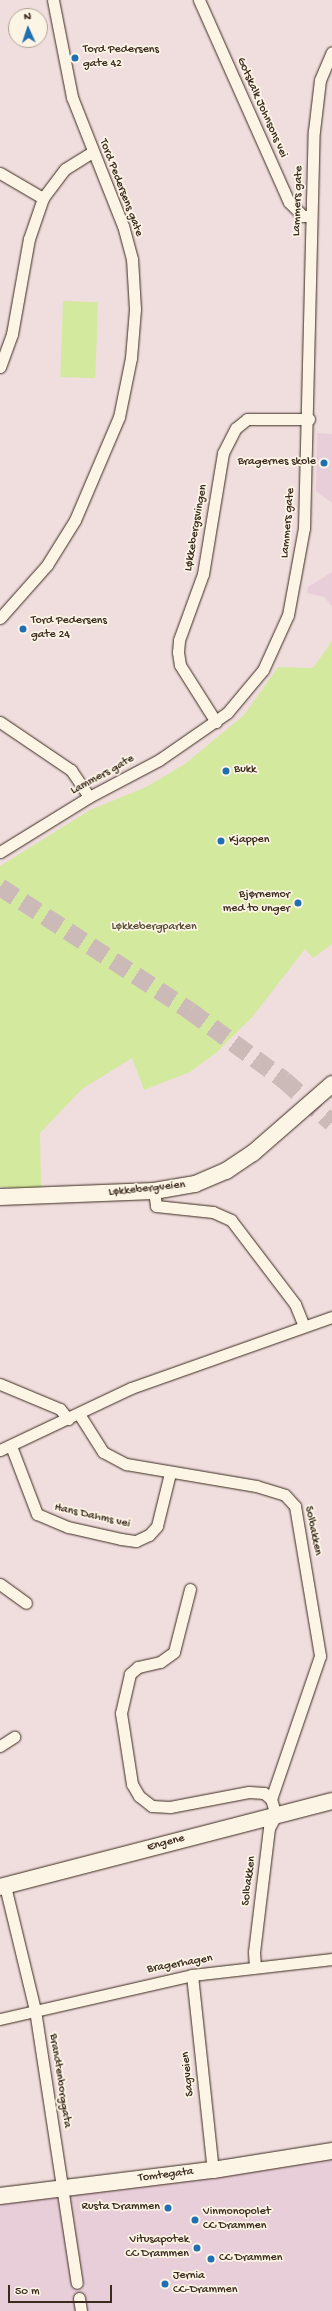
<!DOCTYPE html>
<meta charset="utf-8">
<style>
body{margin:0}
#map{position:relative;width:332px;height:2311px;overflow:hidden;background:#f0dede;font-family:"Gochi Hand",sans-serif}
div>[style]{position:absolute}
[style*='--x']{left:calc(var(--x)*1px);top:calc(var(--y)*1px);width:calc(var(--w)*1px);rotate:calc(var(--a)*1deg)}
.built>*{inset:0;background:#e8ced9}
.green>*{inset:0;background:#d3e99d;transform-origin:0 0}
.primary-tunnel>*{height:18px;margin-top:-9px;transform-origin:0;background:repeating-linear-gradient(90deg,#ccbab8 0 18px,transparent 0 27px)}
.roads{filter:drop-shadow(0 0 1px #3b2a1e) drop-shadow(0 0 1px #3b2a1e)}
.street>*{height:11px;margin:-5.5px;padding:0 5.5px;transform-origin:5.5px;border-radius:5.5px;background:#fcf5e5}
.secondary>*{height:16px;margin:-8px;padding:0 8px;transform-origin:8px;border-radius:8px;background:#fcf5e5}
.dots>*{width:11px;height:11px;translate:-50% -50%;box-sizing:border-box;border:2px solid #fcf5e5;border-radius:50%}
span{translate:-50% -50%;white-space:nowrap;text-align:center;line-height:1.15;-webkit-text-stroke:3.5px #fcf5e5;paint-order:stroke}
.poi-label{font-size:12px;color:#3b2a1e}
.left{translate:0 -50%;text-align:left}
.right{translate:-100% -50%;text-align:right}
.street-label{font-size:12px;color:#3b2a1e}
.park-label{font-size:12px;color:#595037}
.north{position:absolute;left:8px;top:8px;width:40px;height:40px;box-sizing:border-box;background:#fcf5e5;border:1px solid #afa495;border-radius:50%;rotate:357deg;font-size:11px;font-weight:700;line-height:16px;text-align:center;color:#3b2a1e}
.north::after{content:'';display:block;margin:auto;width:14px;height:18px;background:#1f6fb2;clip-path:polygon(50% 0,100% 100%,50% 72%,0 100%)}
.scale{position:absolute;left:8px;top:2285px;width:104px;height:18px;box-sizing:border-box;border:2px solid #3b2a1e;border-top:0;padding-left:5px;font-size:12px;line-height:14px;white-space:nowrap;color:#3b2a1e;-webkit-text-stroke:3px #fcf5e5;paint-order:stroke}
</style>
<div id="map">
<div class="built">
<div style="clip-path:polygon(317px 433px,332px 434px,332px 503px,316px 491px)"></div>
<div style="clip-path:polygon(332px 572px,332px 606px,324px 597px,307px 593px,308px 587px)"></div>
<div style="clip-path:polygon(332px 2150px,332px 2311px,0 2311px,0 2196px)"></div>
</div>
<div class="green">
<div style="left:63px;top:301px;width:35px;height:76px;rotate:2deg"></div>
<div style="clip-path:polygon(332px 641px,332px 944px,313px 958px,305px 949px,253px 1016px,217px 1052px,190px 1072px,144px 1090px,132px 1058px,82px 1089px,40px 1133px,41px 1189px,0 1187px,0 866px,90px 810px,146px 787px,185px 764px,244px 715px,278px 667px,313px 668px)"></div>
</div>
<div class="primary-tunnel">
<div style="--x:0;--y:887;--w:227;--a:33.1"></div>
<div style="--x:190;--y:1011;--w:117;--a:36.3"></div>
<div style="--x:284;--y:1080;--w:64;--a:41.9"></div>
</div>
<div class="roads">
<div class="street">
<div style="--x:199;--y:0;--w:221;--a:66"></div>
<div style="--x:289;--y:202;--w:20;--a:45"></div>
<div style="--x:303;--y:216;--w:7;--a:0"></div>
<div style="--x:0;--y:173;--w:50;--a:30.2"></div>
<div style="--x:0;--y:367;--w:35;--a:-70"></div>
<div style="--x:12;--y:334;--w:97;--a:-79.9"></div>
<div style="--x:29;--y:239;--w:43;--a:-71.1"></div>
<div style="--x:43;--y:198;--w:36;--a:-53"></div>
<div style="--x:65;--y:169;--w:31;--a:-32"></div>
<div style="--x:0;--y:618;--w:71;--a:-48.4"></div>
<div style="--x:47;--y:565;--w:53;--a:-58.1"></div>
<div style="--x:75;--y:520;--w:112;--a:-66.9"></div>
<div style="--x:119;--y:417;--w:60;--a:-78.5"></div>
<div style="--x:131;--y:358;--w:49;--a:-85.3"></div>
<div style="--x:135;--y:309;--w:50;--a:-93.4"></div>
<div style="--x:132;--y:259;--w:34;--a:-105"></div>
<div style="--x:123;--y:226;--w:139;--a:-111.6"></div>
<div style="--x:72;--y:97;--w:99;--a:-101.1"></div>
<div style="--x:0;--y:722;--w:86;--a:34.1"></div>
<div style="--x:71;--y:770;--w:32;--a:56"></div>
<div style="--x:216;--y:722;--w:67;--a:-122.3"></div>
<div style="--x:180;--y:665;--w:13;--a:-99"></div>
<div style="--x:178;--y:652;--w:12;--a:-85"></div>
<div style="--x:179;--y:640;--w:70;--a:-70"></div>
<div style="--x:203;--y:574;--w:123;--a:-80.6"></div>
<div style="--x:223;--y:453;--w:28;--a:-63"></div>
<div style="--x:236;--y:428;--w:14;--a:-39"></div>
<div style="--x:247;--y:419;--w:62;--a:0"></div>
<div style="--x:0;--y:852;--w:105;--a:-31.7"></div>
<div style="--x:89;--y:797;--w:79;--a:-27.9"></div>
<div style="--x:159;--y:760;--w:83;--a:-34.7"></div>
<div style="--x:227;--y:713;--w:56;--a:-50.1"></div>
<div style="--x:263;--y:670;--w:60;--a:-65.6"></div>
<div style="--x:288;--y:615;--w:88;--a:-79.6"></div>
<div style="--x:304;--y:528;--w:397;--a:-88.6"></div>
<div style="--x:314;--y:131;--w:51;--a:-83.3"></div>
<div style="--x:320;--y:80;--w:30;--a:-67"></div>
<div style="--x:154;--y:1191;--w:15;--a:82"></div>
<div style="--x:156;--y:1206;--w:57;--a:6"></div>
<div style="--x:213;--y:1212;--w:20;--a:24"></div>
<div style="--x:231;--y:1220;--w:106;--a:52.7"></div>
<div style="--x:295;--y:1304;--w:24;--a:68"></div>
<div style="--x:0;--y:1384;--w:65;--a:22.6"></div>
<div style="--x:60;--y:1409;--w:13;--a:51"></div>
<div style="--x:79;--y:1414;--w:45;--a:57.7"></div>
<div style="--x:103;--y:1452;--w:26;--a:28"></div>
<div style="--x:126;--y:1464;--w:132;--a:9.6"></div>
<div style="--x:256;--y:1486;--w:30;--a:17"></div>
<div style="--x:285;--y:1495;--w:15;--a:48"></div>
<div style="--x:295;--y:1506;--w:152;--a:80.5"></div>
<div style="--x:320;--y:1656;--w:151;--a:108.9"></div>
<div style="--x:11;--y:1446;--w:73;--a:69.1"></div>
<div style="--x:37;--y:1514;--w:34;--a:23"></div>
<div style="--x:68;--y:1527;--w:54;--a:12.8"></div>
<div style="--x:121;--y:1539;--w:15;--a:8"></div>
<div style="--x:136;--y:1541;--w:14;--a:-25"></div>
<div style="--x:149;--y:1535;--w:12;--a:-48"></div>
<div style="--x:157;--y:1526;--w:55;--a:-76.2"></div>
<div style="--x:0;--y:1450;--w:145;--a:-25.3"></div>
<div style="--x:131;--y:1388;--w:213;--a:-19.5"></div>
<div style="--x:0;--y:1584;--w:32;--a:36"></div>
<div style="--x:190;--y:1589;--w:65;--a:104.3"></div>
<div style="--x:174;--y:1652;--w:17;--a:144"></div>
<div style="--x:160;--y:1662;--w:23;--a:167"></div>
<div style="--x:138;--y:1667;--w:11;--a:139"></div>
<div style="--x:130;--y:1674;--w:40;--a:103"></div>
<div style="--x:121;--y:1713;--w:72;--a:81.2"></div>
<div style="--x:132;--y:1784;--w:14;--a:60"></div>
<div style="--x:139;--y:1796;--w:16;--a:38"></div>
<div style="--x:152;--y:1806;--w:18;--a:3"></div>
<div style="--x:170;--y:1807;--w:80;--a:-10.8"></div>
<div style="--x:249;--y:1792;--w:15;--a:4"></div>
<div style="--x:264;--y:1793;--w:9;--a:41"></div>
<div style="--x:271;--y:1799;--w:17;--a:73"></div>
<div style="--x:276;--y:1815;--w:15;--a:118"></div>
<div style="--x:269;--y:1828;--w:125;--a:96.9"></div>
<div style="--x:254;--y:1952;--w:15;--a:86"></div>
<div style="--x:0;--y:1746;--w:17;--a:-33"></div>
<div style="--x:5;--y:1886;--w:128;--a:76.4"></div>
<div style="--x:35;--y:2010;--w:276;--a:81.3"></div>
<div style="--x:192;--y:1975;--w:196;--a:83.9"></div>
<div style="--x:0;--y:2019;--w:197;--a:-12.9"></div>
<div style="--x:192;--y:1975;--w:141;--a:-6.5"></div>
<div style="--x:79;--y:2298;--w:13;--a:81"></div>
</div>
<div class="secondary">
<div style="--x:0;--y:1197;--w:154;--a:-2.2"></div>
<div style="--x:154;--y:1191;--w:42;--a:-9.7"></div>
<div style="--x:195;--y:1184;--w:34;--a:-23"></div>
<div style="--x:226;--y:1171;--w:32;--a:-34"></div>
<div style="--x:253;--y:1153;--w:105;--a:-41.1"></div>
<div style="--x:0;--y:1887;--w:343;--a:-14.5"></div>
<div style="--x:0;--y:2196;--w:215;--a:-7"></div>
<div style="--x:213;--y:2170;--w:121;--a:-9.1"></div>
</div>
</div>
<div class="dots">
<div style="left:75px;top:58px;background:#1f6fb2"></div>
<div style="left:324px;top:463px;background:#1f6fb2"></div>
<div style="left:23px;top:629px;background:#1f6fb2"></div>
<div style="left:226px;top:771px;background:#1f6fb2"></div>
<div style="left:221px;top:841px;background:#1f6fb2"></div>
<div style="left:298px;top:903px;background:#1f6fb2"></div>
<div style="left:168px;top:2208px;background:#1f6fb2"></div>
<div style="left:195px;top:2220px;background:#1f6fb2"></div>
<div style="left:197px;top:2248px;background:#1f6fb2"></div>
<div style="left:211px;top:2259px;background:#1f6fb2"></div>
<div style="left:165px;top:2284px;background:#1f6fb2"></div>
</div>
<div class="poi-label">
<span class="left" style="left:83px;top:58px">Tord Pedersens<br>gate 42</span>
<span class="right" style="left:316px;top:463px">Bragernes skole</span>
<span class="left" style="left:31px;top:629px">Tord Pedersens<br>gate 24</span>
<span class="left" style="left:234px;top:771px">Bukk</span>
<span class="left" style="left:229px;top:841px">Kjappen</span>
<span class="right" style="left:290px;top:903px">Bjørnemor<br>med to unger</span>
<span class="right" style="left:160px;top:2208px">Rusta Drammen</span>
<span class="left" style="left:203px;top:2220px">Vinmonopolet<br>CC Drammen</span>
<span class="right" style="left:189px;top:2248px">Vitusapotek<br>CC Drammen</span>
<span class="left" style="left:219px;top:2259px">CC Drammen</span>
<span class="left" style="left:173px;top:2284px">Jernia<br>CC-Drammen</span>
</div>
<div class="street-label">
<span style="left:261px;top:108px;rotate:66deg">Gotskalk Johnsons vei</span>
<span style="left:120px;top:188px;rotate:69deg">Tord Pedersens gate</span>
<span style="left:299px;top:201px;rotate:-88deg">Lammers gate</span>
<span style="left:289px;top:523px;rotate:-85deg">Lammers gate</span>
<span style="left:197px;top:528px;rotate:-80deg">Løkkebergsvingen</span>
<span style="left:103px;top:776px;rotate:-29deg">Lammers gate</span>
<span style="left:147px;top:1190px;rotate:-6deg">Løkkebergveien</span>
<span style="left:92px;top:1517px;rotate:13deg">Hans Dahms vei</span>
<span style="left:312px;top:1531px;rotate:78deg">Solbakken</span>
<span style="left:166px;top:1844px;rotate:-15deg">Engene</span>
<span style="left:250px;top:1881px;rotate:-83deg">Solbakken</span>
<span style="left:180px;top:1965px;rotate:-10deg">Bragerhagen</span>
<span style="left:189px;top:2074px;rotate:-96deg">Sagveien</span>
<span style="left:59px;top:2081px;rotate:81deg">Brandtenborggata</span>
<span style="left:166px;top:2176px;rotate:-7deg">Tomtegata</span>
</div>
<div class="park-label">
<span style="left:154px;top:928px">Løkkebergparken</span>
</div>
<div class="north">N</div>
<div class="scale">50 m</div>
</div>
